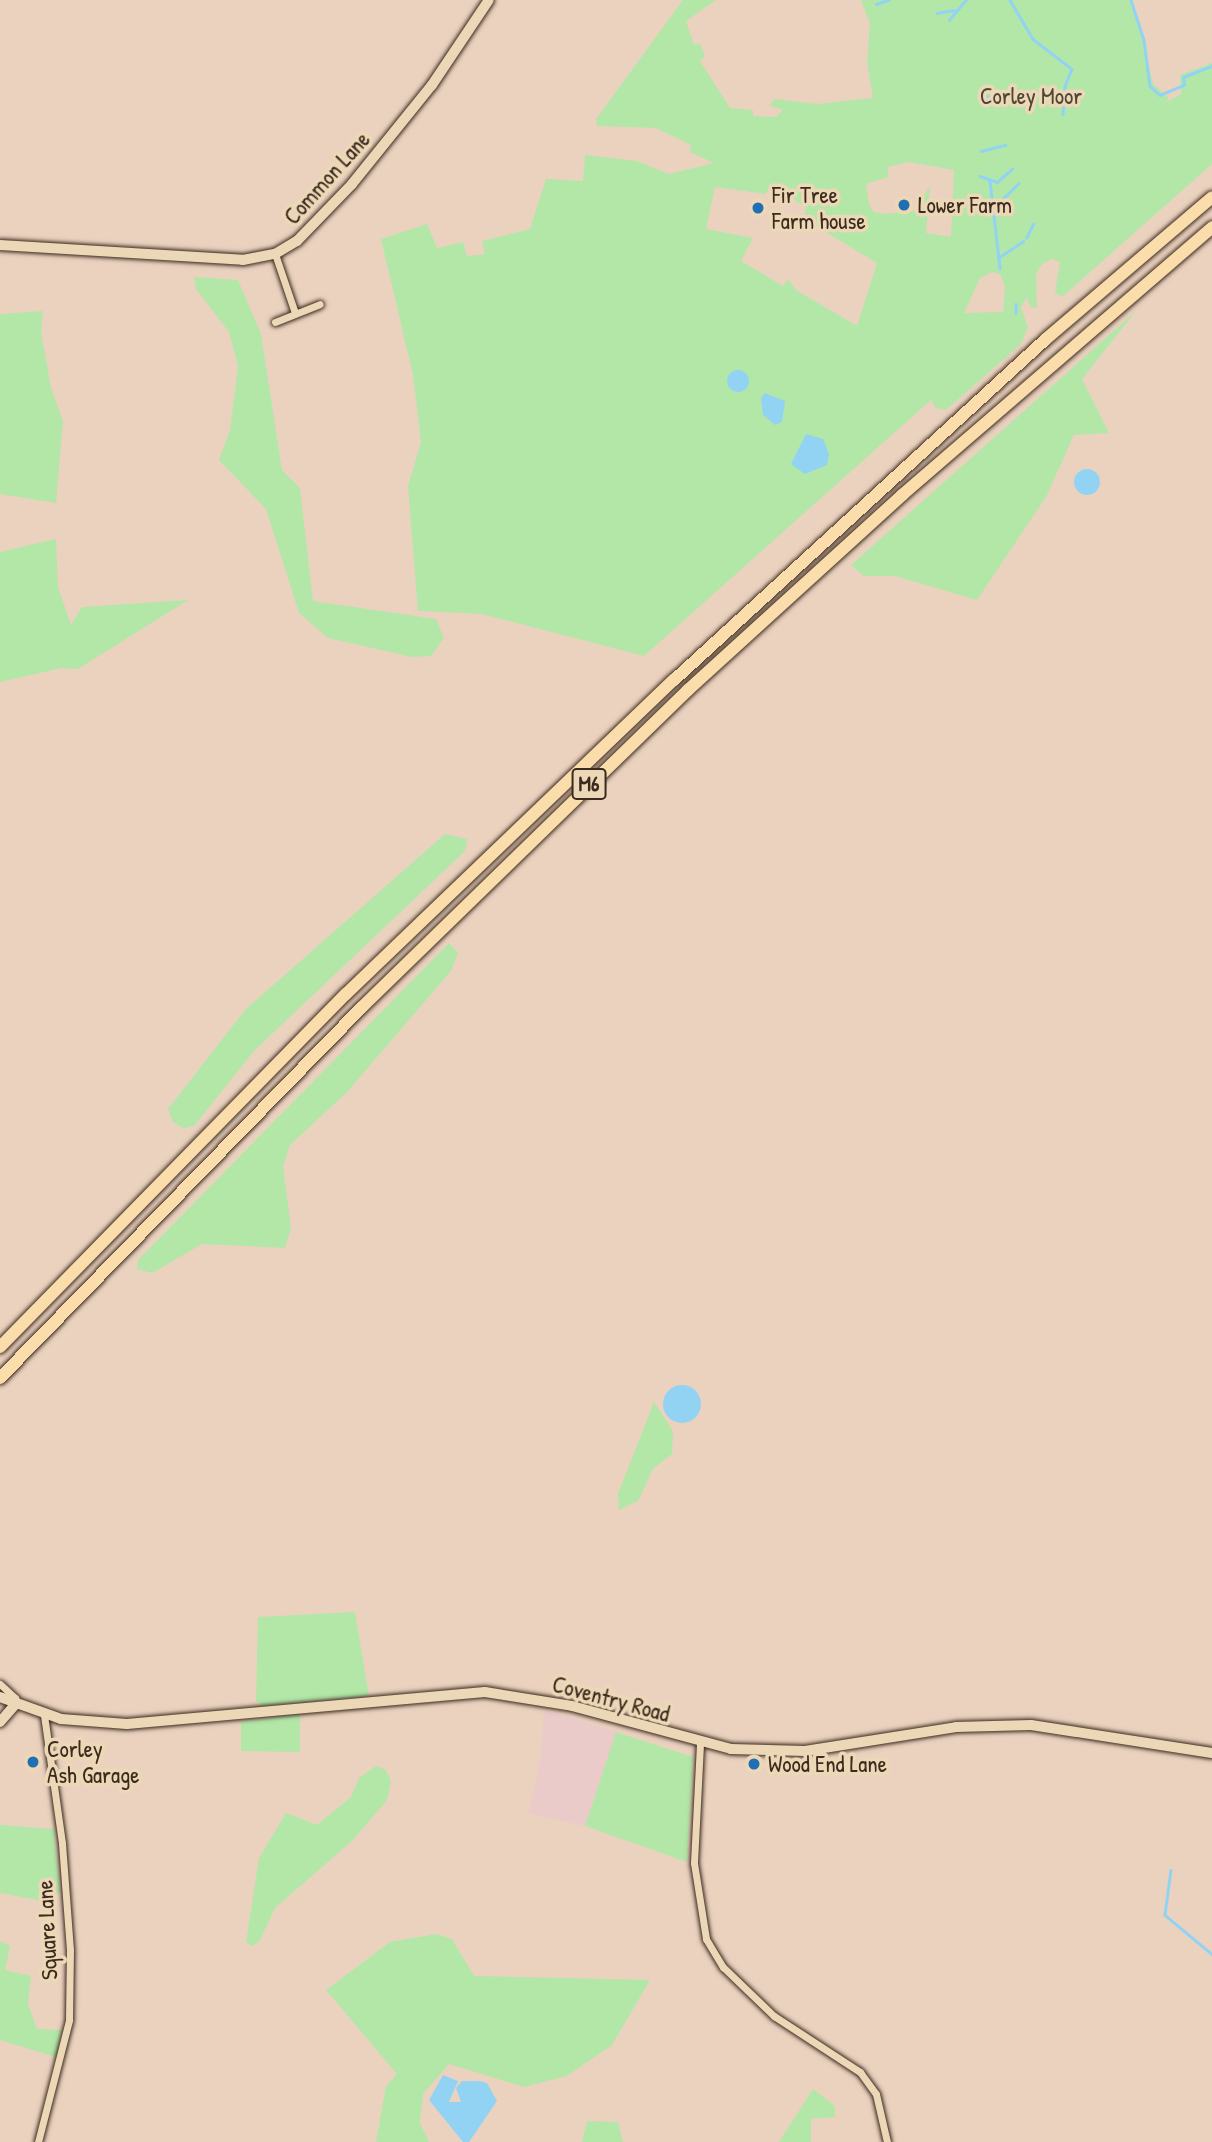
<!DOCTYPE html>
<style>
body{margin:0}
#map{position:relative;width:1212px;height:2142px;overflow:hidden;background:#ebd2bf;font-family:"Patrick Hand",sans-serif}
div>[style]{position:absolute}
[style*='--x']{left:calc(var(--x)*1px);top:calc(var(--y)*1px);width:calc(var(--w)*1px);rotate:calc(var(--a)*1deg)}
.built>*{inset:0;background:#eacbca}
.green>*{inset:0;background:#b2e7a8}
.water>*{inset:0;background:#92d3f4}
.round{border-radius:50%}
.stream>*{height:2.5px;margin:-1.25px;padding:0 1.25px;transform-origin:1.25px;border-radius:1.25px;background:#92d3f4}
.roads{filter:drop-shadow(0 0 2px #3b2a1e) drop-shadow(0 0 2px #3b2a1e)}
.street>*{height:7px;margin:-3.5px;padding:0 3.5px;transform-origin:3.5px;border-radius:3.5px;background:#ecd7b6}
.secondary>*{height:10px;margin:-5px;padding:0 5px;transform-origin:5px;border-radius:5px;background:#ecd7b6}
.highway>*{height:12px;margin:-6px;padding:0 6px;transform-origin:6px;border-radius:6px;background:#fbdcab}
.dots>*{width:19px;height:19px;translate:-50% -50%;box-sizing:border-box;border:4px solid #ecd7b6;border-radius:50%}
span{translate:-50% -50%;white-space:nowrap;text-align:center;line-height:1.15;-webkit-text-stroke:7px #ecd7b6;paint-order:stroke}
.shield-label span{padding:2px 5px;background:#ecd7b6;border:2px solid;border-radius:5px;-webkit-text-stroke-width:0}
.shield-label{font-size:21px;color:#3b2a1e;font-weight:700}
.park-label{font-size:23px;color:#4d4633}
.street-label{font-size:23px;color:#3b2a1e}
.poi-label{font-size:23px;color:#3b2a1e}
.left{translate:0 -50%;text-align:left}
</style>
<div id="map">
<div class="built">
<div style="clip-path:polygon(544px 1710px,616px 1732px,585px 1826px,528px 1813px,541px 1759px)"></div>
</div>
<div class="green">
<div style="clip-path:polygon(evenodd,683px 0,716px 0,686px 21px,694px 45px,700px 43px,705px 56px,700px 61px,730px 108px,753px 110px,753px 116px,776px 117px,783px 110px,769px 105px,775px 99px,817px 104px,873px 98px,867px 63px,870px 24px,861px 0,1133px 0,1153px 84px,1169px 98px,1165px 103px,1181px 94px,1180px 75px,1212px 63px,1212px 164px,1062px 297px,1055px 292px,1060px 262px,1053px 259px,1043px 263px,1036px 273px,1037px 307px,1032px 308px,1026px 298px,1021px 308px,1028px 327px,1021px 344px,946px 410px,936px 408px,931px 400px,644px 656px,482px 614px,418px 611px,408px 486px,421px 442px,413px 375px,381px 239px,427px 224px,437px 248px,463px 242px,467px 256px,485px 254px,482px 241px,530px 229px,546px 179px,583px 181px,585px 155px,637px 161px,669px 174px,714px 163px,690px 152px,691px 145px,656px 128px,597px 126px,596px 119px,683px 0,909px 162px,954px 170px,951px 237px,926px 233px,930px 185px,916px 211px,885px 214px,874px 212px,869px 205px,866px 184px,889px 177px,887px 167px,909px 162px,683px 0,772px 184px,806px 208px,804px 219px,877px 263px,857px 326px,796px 290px,788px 279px,783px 286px,741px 261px,753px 238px,706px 229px,715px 187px,765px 194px,772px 184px,683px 0,992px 272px,1000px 274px,1005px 287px,1003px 312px,964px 313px,980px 278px,992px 272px)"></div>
<div style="clip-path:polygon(194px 277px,238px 280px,261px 334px,282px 470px,300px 488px,313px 601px,436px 619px,444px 638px,431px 656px,412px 657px,328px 638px,299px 613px,266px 509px,219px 460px,230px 430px,238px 366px,229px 332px,196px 289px)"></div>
<div style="clip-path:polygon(43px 311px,41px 332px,51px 388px,63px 421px,56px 503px,0 494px,0 314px)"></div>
<div style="clip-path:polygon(1136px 311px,1082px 379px,1109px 433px,1074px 435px,1046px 497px,977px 600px,895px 576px,864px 576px,851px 565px)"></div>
<div style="clip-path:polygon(56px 539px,58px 587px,71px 625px,82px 607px,188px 600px,78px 669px,61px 668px,0 682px,0 552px)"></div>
<div style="clip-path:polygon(445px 834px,467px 839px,465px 851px,254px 1051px,194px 1126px,183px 1128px,173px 1122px,168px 1109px,245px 1010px)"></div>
<div style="clip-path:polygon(449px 943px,458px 953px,451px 971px,347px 1092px,290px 1145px,283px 1166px,291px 1228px,285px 1248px,202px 1244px,152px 1273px,137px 1269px,138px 1260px)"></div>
<div style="clip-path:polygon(654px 1402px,673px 1431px,672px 1454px,653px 1469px,638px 1501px,619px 1510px,618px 1494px)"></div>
<div style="clip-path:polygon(355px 1612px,369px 1696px,262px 1706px,256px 1701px,258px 1617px)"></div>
<div style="clip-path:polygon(300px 1714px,300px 1752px,241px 1751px,241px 1722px)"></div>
<div style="clip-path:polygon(616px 1732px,693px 1757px,687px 1862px,585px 1826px)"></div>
<div style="clip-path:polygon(376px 1766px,386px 1770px,391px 1781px,387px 1800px,353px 1840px,275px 1908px,260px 1940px,253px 1946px,246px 1942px,259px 1858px,286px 1813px,317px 1825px,351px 1797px,359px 1778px)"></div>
<div style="clip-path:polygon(0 1825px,54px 1829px,60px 1893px,46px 1894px,43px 1901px,0 1893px)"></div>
<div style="clip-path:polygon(437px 1934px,452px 1939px,474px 1976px,650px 1980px,612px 2045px,567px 2076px,524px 2087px,449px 2064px,423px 2094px,420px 2123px,429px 2142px,376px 2142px,386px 2086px,397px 2074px,326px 1990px,390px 1942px)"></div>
<div style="clip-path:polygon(0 1941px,10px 1946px,5px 1970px,31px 1976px,28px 2004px,37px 2029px,62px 2030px,56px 2057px,0 2040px)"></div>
<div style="clip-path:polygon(813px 2089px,835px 2106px,835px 2117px,811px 2119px,811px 2142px,779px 2142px)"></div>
<div style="clip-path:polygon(587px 2121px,618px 2122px,623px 2142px,582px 2142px)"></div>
</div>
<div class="water">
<div class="round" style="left:727px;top:370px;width:22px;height:22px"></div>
<div style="clip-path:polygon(765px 393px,785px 401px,782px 422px,775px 425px,763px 415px,761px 398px)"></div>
<div style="clip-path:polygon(806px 434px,823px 439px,829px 454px,827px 465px,805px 474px,791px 464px)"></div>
<div class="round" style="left:1074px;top:469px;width:26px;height:26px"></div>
<div class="round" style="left:663px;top:1385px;width:38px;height:38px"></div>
<div style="clip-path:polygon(443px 2075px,458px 2081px,449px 2102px,461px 2102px,456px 2088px,462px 2081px,480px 2081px,487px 2083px,497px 2101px,469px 2142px,463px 2142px,429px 2100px)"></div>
</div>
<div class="stream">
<div style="--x:1010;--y:0;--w:45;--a:59.5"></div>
<div style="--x:1033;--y:39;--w:49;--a:37.6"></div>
<div style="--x:1072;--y:69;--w:18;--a:112"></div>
<div style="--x:1065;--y:86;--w:28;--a:94"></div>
<div style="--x:1131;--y:0;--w:42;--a:72"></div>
<div style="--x:1144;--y:40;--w:46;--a:82.6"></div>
<div style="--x:1150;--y:86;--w:13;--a:42"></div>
<div style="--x:1160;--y:95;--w:26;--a:-23"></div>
<div style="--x:1184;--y:85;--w:8;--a:-97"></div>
<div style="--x:1183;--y:77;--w:31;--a:-21"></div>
<div style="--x:876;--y:4;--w:13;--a:-18"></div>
<div style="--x:937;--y:13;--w:17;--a:-10"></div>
<div style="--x:949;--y:20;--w:26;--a:-50"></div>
<div style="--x:984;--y:96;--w:9;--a:6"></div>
<div style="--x:981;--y:151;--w:25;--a:-14"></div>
<div style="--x:980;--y:176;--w:18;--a:19"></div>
<div style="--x:997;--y:182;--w:20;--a:-41"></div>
<div style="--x:990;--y:181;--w:88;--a:83.4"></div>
<div style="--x:993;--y:208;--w:35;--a:-44"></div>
<div style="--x:1026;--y:238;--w:16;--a:-63"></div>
<div style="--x:998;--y:258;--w:30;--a:-34"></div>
<div style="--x:1016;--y:304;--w:9;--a:90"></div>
<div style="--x:1171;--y:1870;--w:45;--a:97.6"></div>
<div style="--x:1165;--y:1915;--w:61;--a:39.7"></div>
</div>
<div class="roads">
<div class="street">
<div style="--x:275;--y:254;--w:62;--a:71.3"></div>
<div style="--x:275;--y:322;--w:48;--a:-21.8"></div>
<div style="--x:0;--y:1684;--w:21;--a:43"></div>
<div style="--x:15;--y:1698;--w:7;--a:90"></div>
<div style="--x:700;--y:1744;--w:119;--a:92.9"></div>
<div style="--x:694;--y:1863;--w:77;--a:81"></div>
<div style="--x:706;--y:1939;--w:33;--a:59"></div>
<div style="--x:723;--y:1967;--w:71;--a:43.9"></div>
<div style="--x:774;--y:2016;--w:103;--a:33.1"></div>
<div style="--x:860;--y:2072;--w:27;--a:54"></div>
<div style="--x:876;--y:2094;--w:49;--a:77.1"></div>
<div style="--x:38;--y:2142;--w:126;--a:-75.7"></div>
<div style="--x:69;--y:2020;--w:70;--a:-89.2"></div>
<div style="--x:70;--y:1950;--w:107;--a:-94.3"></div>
<div style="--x:62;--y:1843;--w:129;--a:-98"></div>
</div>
<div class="secondary">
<div style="--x:0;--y:245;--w:243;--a:3.5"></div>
<div style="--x:243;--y:260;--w:33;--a:-11"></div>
<div style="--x:275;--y:254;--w:26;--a:-31"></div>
<div style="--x:297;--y:241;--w:79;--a:-46"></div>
<div style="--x:352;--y:184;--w:127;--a:-51.1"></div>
<div style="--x:432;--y:85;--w:102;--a:-56.2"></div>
<div style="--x:0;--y:1697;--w:65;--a:19.8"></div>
<div style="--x:61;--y:1719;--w:66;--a:4.3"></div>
<div style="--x:127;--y:1724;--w:359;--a:-5.1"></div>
<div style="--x:485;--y:1692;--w:88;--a:9.1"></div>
<div style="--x:572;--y:1706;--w:165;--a:15.1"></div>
<div style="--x:731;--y:1749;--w:74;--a:1.5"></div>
<div style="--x:805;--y:1751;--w:153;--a:-9"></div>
<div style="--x:956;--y:1727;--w:75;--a:-1.5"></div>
<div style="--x:1031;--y:1725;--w:183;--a:8.8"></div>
<div style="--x:0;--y:1722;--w:23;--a:-49"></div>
</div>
<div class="highway">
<div style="--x:0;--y:1347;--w:494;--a:-45.6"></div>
<div style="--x:346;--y:994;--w:454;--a:-43.8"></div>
<div style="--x:674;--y:680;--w:505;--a:-42.51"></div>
<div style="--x:1046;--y:339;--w:218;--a:-40.5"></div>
<div style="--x:0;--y:1378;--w:518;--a:-45.7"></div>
<div style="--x:362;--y:1007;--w:455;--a:-44.2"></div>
<div style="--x:688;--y:690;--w:290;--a:-42.3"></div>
<div style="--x:902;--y:495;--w:410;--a:-40.8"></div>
</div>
</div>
<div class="dots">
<div style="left:904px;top:205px;background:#1f6fb2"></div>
<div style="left:758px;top:208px;background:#1f6fb2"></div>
<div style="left:33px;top:1762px;background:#1f6fb2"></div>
<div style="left:754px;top:1764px;background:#1f6fb2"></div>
</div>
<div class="shield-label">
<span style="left:589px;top:784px">M6</span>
</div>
<div class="park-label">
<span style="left:1031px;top:96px">Corley Moor</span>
</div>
<div class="street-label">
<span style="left:327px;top:178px;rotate:-48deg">Common Lane</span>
<span style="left:611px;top:1699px;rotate:15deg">Coventry Road</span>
<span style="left:47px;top:1930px;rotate:-93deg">Square Lane</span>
</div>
<div class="poi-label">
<span class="left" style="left:772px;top:208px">Fir Tree<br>Farm house</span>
<span class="left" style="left:918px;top:205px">Lower Farm</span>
<span class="left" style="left:47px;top:1762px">Corley<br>Ash Garage</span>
<span class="left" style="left:768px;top:1764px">Wood End Lane</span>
</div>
</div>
